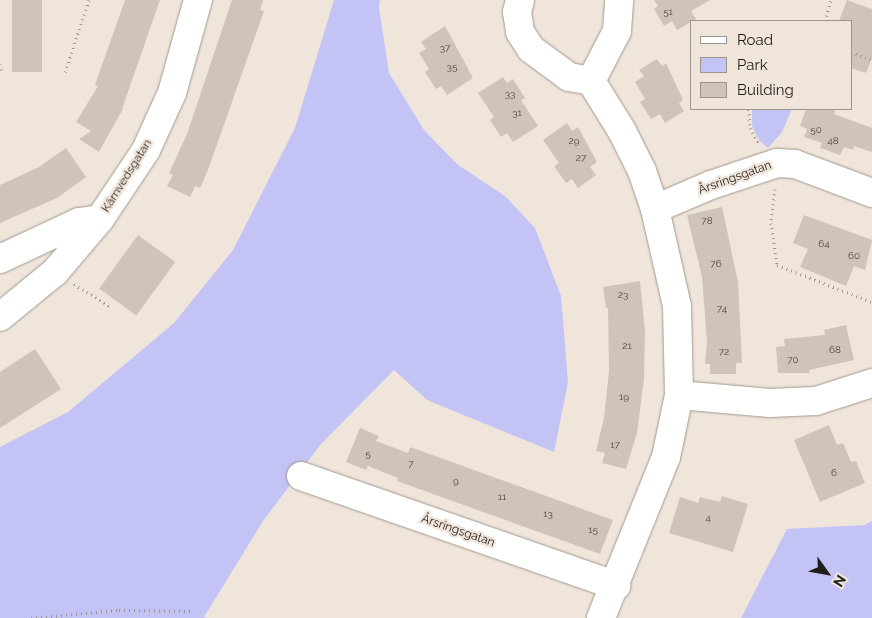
<!DOCTYPE html>
<meta charset="utf-8">
<style>
body{margin:0}
#map{position:relative;width:872px;height:618px;overflow:hidden;background:#f0e5db;font-family:Raleway,sans-serif}
div>[style]{position:absolute}
[style*='--x']{left:calc(var(--x)*1px);top:calc(var(--y)*1px);width:calc(var(--w)*1px);rotate:calc(var(--a)*1deg)}
.green>*{inset:0;background:#c3c3f5}
.building>*{inset:0;background:#cfc4ba;transform-origin:0 0}
.path>*{height:3px;margin-top:-1.5px;transform-origin:0;background:repeating-linear-gradient(90deg,#9e968e 0 1px,transparent 0 5px)}
.roads{filter:drop-shadow(0 0 1px #a2988e) drop-shadow(0 0 1px #a2988e)}
.minor>*{height:28px;margin:-14px;padding:0 14px;transform-origin:14px;border-radius:14px;background:#fff}
span{translate:-50% -50%;white-space:nowrap;text-align:center;line-height:1.15;-webkit-text-stroke:4.5px #f0e5db;paint-order:stroke}
.number-label{font-size:10px;color:#4c4741}
.number-label span{-webkit-text-stroke-width:0}
.street-label{font-size:12px;color:#211d19}
.legend{position:absolute;left:690px;top:20px;width:162px;height:90px;box-sizing:border-box;background:#f0e5db;border:1px solid #9d958d;margin:0;padding:6px 9px;list-style:none;font-size:15px;color:#211d19}
.legend li{display:flex;align-items:center;gap:10px;height:25px}
.legend b{width:25px;border:1px solid #9d958d}
.north{position:absolute;left:802px;top:548px;width:50px;height:50px;-webkit-text-stroke:4px #f0e5db;paint-order:stroke;rotate:122deg;font-size:14px;font-weight:700;line-height:20px;text-align:center;color:#211d19}
.north::after{content:'';display:block;margin:auto;width:18px;height:22px;background:#211d19;clip-path:polygon(50% 0,100% 100%,50% 72%,0 100%)}
</style>
<div id="map">
<div class="green">
<div style="clip-path:polygon(334px 0,380px 0,379px 8px,389px 73px,424px 130px,458px 165px,505px 196px,535px 228px,561px 296px,568px 382px,554px 452px,427px 400px,394px 370px,321px 444px,263px 521px,204px 617px,209px 618px,0 618px,0 447px,68px 412px,174px 323px,233px 250px,295px 128px)"></div>
<div style="clip-path:polygon(752px 109px,792px 109px,782px 132px,768px 148px,759px 140px,752px 126px)"></div>
<div style="clip-path:polygon(872px 521px,872px 618px,741px 618px,787px 529px,864px 525px)"></div>
</div>
<div class="building">
<div style="left:12px;top:0;width:30px;height:72px"></div>
<div style="clip-path:polygon(125px 0,160px 0,122px 109px,124px 107px,99px 152px,79px 139px,91px 131px,76px 122px,98px 86px,95px 85px)"></div>
<div style="clip-path:polygon(232px 0,263px 0,260px 10px,264px 11px,208px 170px,200px 188px,195px 186px,190px 197px,167px 186px,173px 175px,169px 173px,187px 134px)"></div>
<div style="clip-path:polygon(654px 0,710px 0,691px 11px,696px 19px,677px 30px,672px 21px,664px 26px,654px 9px,658px 6px)"></div>
<div style="clip-path:polygon(847px 0,872px 9px,872px 58px,866px 73px,851px 68px,851px 21px,839px 21px)"></div>
<div style="clip-path:polygon(445px 26px,473px 78px,447px 95px,441px 86px,436px 89px,425px 72px,429px 69px,419px 53px,426px 49px,421px 42px)"></div>
<div style="clip-path:polygon(657px 59px,662px 66px,666px 63px,683px 100px,679px 103px,684px 111px,665px 123px,660px 114px,651px 119px,640px 102px,645px 99px,635px 82px,644px 76px,639px 70px)"></div>
<div style="clip-path:polygon(503px 77px,507px 83px,513px 79px,525px 98px,521px 100px,538px 126px,513px 142px,507px 133px,501px 137px,490px 120px,494px 117px,478px 93px)"></div>
<div style="clip-path:polygon(806px 109px,836px 109px,834px 114px,872px 128px,872px 152px,854px 146px,853px 150px,844px 147px,840px 155px,820px 148px,822px 143px,804px 137px,807px 129px,800px 126px)"></div>
<div style="clip-path:polygon(567px 123px,572px 131px,578px 127px,597px 162px,590px 167px,596px 175px,578px 188px,572px 179px,566px 183px,554px 166px,559px 163px,543px 140px)"></div>
<div style="clip-path:polygon(66px 148px,86px 177px,57px 198px,0 223px,0 185px,39px 167px)"></div>
<div style="clip-path:polygon(722px 207px,738px 282px,742px 363px,736px 363px,736px 374px,710px 374px,710px 364px,705px 364px,707px 342px,702px 277px,687px 215px)"></div>
<div style="clip-path:polygon(804px 215px,872px 240px,865px 270px,854px 266px,846px 286px,800px 267px,808px 249px,793px 243px)"></div>
<div style="left:138px;top:235px;width:46px;height:66px;rotate:36deg"></div>
<div style="clip-path:polygon(640px 281px,645px 331px,644px 379px,637px 433px,626px 469px,602px 463px,605px 453px,596px 451px,604px 418px,609px 371px,608px 308px,606px 308px,603px 287px)"></div>
<div style="clip-path:polygon(846px 325px,854px 360px,809px 370px,810px 373px,778px 373px,776px 347px,785px 346px,784px 339px,825px 335px,824px 330px)"></div>
<div style="clip-path:polygon(35px 349px,61px 389px,0 428px,0 372px)"></div>
<div style="clip-path:polygon(829px 425px,837px 445px,843px 443px,851px 462px,856px 461px,865px 483px,820px 502px,794px 440px)"></div>
<div style="clip-path:polygon(360px 428px,379px 436px,376px 441px,408px 453px,410px 447px,613px 520px,600px 554px,397px 481px,398px 478px,368px 466px,366px 470px,346px 462px)"></div>
<div style="clip-path:polygon(722px 496px,748px 504px,733px 552px,669px 533px,680px 497px,698px 503px,700px 497px,720px 502px)"></div>
</div>
<div class="path">
<div style="--x:825;--y:21;--w:22;--a:-74"></div>
<div style="--x:851;--y:52;--w:22;--a:21"></div>
<div style="--x:0;--y:64;--w:8;--a:76"></div>
<div style="--x:65;--y:72;--w:76;--a:-71.6"></div>
<div style="--x:749;--y:109;--w:19;--a:87"></div>
<div style="--x:750;--y:128;--w:20;--a:60"></div>
<div style="--x:775;--y:189;--w:34;--a:97"></div>
<div style="--x:771;--y:223;--w:42;--a:81.9"></div>
<div style="--x:777;--y:265;--w:102;--a:21.3"></div>
<div style="--x:74;--y:284;--w:44;--a:31.9"></div>
<div style="--x:31;--y:618;--w:88;--a:-5.2"></div>
<div style="--x:119;--y:610;--w:71;--a:0.8"></div>
</div>
<div class="roads">
<div class="minor">
<div style="--x:520;--y:0;--w:12;--a:104"></div>
<div style="--x:517;--y:12;--w:20;--a:81"></div>
<div style="--x:520;--y:32;--w:20;--a:57"></div>
<div style="--x:531;--y:49;--w:47;--a:36.4"></div>
<div style="--x:569;--y:77;--w:22;--a:10"></div>
<div style="--x:591;--y:81;--w:59;--a:58.2"></div>
<div style="--x:622;--y:131;--w:45;--a:63.4"></div>
<div style="--x:642;--y:171;--w:40;--a:71.1"></div>
<div style="--x:655;--y:209;--w:99;--a:77.2"></div>
<div style="--x:677;--y:306;--w:89;--a:88.7"></div>
<div style="--x:679;--y:395;--w:63;--a:101.8"></div>
<div style="--x:666;--y:457;--w:174;--a:112"></div>
<div style="--x:591;--y:81;--w:56;--a:-62.5"></div>
<div style="--x:617;--y:31;--w:31;--a:-86"></div>
<div style="--x:655;--y:209;--w:61;--a:-23.2"></div>
<div style="--x:711;--y:185;--w:70;--a:-18.4"></div>
<div style="--x:777;--y:163;--w:18;--a:3"></div>
<div style="--x:795;--y:164;--w:82;--a:20.6"></div>
<div style="--x:0;--y:259;--w:87;--a:-25.1"></div>
<div style="--x:79;--y:222;--w:21;--a:-8"></div>
<div style="--x:0;--y:317;--w:71;--a:-39.3"></div>
<div style="--x:55;--y:272;--w:70;--a:-49.7"></div>
<div style="--x:100;--y:219;--w:83;--a:-56.3"></div>
<div style="--x:146;--y:150;--w:63;--a:-65.5"></div>
<div style="--x:172;--y:93;--w:97;--a:-74.4"></div>
<div style="--x:679;--y:395;--w:91;--a:5"></div>
<div style="--x:770;--y:403;--w:46;--a:-2.5"></div>
<div style="--x:816;--y:401;--w:59;--a:-17.8"></div>
<div style="--x:301;--y:476;--w:334;--a:19.2"></div>
</div>
</div>
<div class="number-label">
<span style="left:668px;top:12px">51</span>
<span style="left:445px;top:48px">37</span>
<span style="left:452px;top:67px">35</span>
<span style="left:510px;top:94px">33</span>
<span style="left:517px;top:113px">31</span>
<span style="left:816px;top:130px">50</span>
<span style="left:574px;top:141px">29</span>
<span style="left:833px;top:141px">48</span>
<span style="left:581px;top:158px">27</span>
<span style="left:707px;top:221px">78</span>
<span style="left:824px;top:244px">64</span>
<span style="left:854px;top:256px">60</span>
<span style="left:716px;top:264px">76</span>
<span style="left:623px;top:295px">23</span>
<span style="left:722px;top:309px">74</span>
<span style="left:627px;top:346px">21</span>
<span style="left:835px;top:350px">68</span>
<span style="left:724px;top:352px">72</span>
<span style="left:793px;top:360px">70</span>
<span style="left:624px;top:397px">19</span>
<span style="left:615px;top:445px">17</span>
<span style="left:368px;top:454px">5</span>
<span style="left:411px;top:464px">7</span>
<span style="left:834px;top:473px">6</span>
<span style="left:456px;top:481px">9</span>
<span style="left:502px;top:497px">11</span>
<span style="left:548px;top:514px">13</span>
<span style="left:708px;top:518px">4</span>
<span style="left:593px;top:530px">15</span>
</div>
<div class="street-label">
<span style="left:127px;top:176px;rotate:-58deg">Kärnvedsgatan</span>
<span style="left:735px;top:178px;rotate:-20deg">Årsringsgatan</span>
<span style="left:458px;top:531px;rotate:19deg">Årsringsgatan</span>
</div>
<ul class="legend">
<li><b style="height:6px;background:#fff"></b>Road</li>
<li><b style="height:14px;background:#c3c3f5"></b>Park</li>
<li><b style="height:14px;background:#cfc4ba"></b>Building</li>
</ul>
<div class="north">N</div>
</div>
